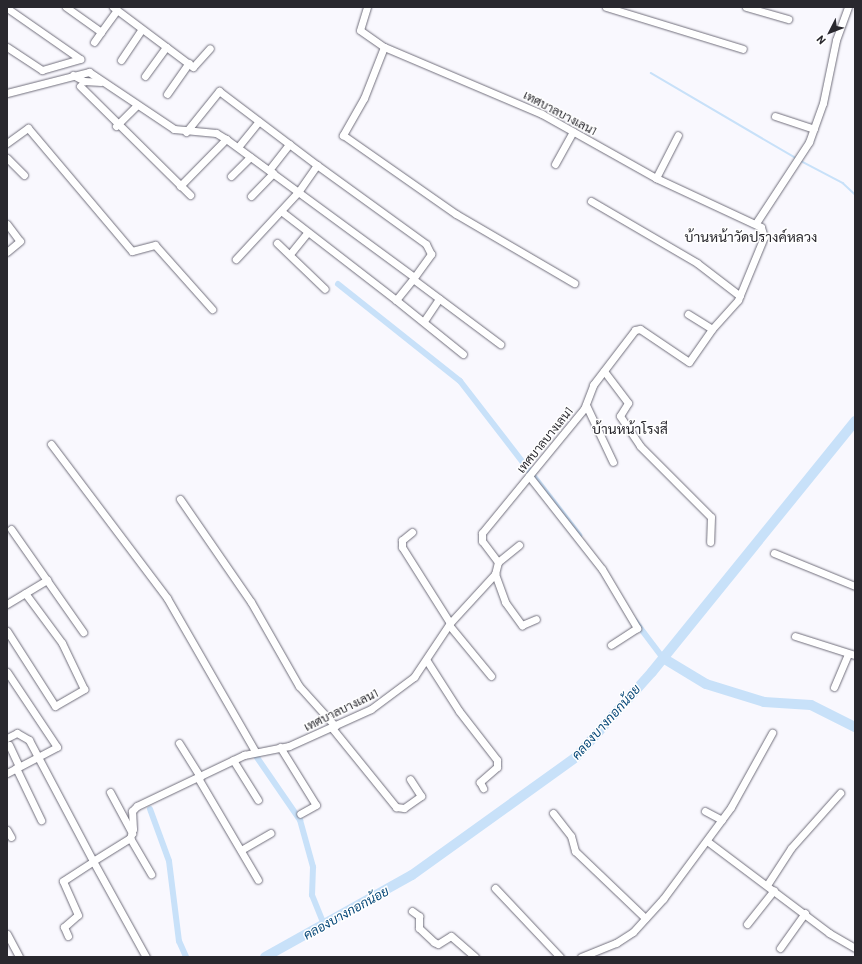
<!DOCTYPE html>
<meta charset="utf-8">
<style>
body{margin:0}
#map{position:relative;width:862px;height:964px;overflow:hidden;background:#f9f8fe;font-family:Barlow,Sarabun,sans-serif}
div>[style]{position:absolute}
[style*='--x']{left:calc(var(--x)*1px);top:calc(var(--y)*1px);width:calc(var(--w)*1px);rotate:calc(var(--a)*1deg)}
.stream>*{height:1.5px;margin:-0.75px;padding:0 0.75px;transform-origin:0.75px;border-radius:0.75px;background:#c8e1f9}
.canal>*{height:6px;margin:-3px;padding:0 3px;transform-origin:3px;border-radius:3px;background:#c8e1f9}
.river>*{height:10px;margin:-5px;padding:0 5px;transform-origin:5px;border-radius:5px;background:#c8e1f9}
.roads{filter:drop-shadow(0 0 1px #706e7b) drop-shadow(0 0 1px #706e7b)}
.minor>*{height:7px;margin:-3.5px;padding:0 3.5px;transform-origin:3.5px;border-radius:3.5px;background:#fff}
span{translate:-50% -50%;white-space:nowrap;text-align:center;line-height:1.15;-webkit-text-stroke:3px #fff;paint-order:stroke}
.street-label{font-size:12px;color:#29282e}
.water-label{font-size:13px;color:#084979;font-style:italic}
.quarter-label{font-size:14px;color:#29282e}
.frame{position:absolute;inset:0;border:8px solid #29282e;pointer-events:none}
.north{position:absolute;left:810px;top:12px;width:40px;height:40px;-webkit-text-stroke:3px #fff;paint-order:stroke;rotate:228deg;font-size:11px;font-weight:700;line-height:16px;text-align:center;color:#29282e}
.north::after{content:'';display:block;margin:auto;width:14px;height:18px;background:#29282e;clip-path:polygon(50% 0,100% 100%,50% 72%,0 100%)}
</style>
<div id="map">
<div class="stream">
<div style="--x:651;--y:73;--w:168;--a:30.4"></div>
<div style="--x:799;--y:160;--w:50;--a:27.6"></div>
<div style="--x:843;--y:183;--w:16;--a:43"></div>
</div>
<div class="canal">
<div style="--x:338;--y:284;--w:156;--a:38.5"></div>
<div style="--x:460;--y:381;--w:195;--a:52.3"></div>
<div style="--x:635;--y:621;--w:46;--a:52.9"></div>
<div style="--x:256;--y:756;--w:78;--a:55.5"></div>
<div style="--x:300;--y:820;--w:49;--a:74.5"></div>
<div style="--x:313;--y:867;--w:28;--a:92"></div>
<div style="--x:312;--y:895;--w:32;--a:68"></div>
<div style="--x:150;--y:809;--w:55;--a:69.9"></div>
<div style="--x:169;--y:861;--w:81;--a:82.9"></div>
<div style="--x:179;--y:941;--w:17;--a:66"></div>
</div>
<div class="river">
<div style="--x:663;--y:658;--w:50;--a:31.2"></div>
<div style="--x:706;--y:684;--w:61;--a:17.2"></div>
<div style="--x:764;--y:702;--w:47;--a:3.7"></div>
<div style="--x:811;--y:705;--w:49;--a:26.6"></div>
<div style="--x:265;--y:957;--w:168;--a:-29.2"></div>
<div style="--x:412;--y:875;--w:202;--a:-35.7"></div>
<div style="--x:576;--y:757;--w:114;--a:-48.2"></div>
<div style="--x:652;--y:672;--w:323;--a:-51"></div>
</div>
<div class="roads">
<div class="minor">
<div style="--x:66;--y:7;--w:43;--a:35.5"></div>
<div style="--x:101;--y:32;--w:27;--a:-54"></div>
<div style="--x:113;--y:7;--w:100;--a:36.9"></div>
<div style="--x:193;--y:67;--w:25;--a:-48"></div>
<div style="--x:606;--y:7;--w:143;--a:17"></div>
<div style="--x:746;--y:7;--w:44;--a:15.9"></div>
<div style="--x:7;--y:8;--w:89;--a:34.9"></div>
<div style="--x:94;--y:42;--w:12;--a:-55"></div>
<div style="--x:7;--y:47;--w:42;--a:33.3"></div>
<div style="--x:42;--y:70;--w:40;--a:-16"></div>
<div style="--x:384;--y:47;--w:55;--a:111.4"></div>
<div style="--x:364;--y:98;--w:43;--a:119.6"></div>
<div style="--x:343;--y:135;--w:138;--a:35"></div>
<div style="--x:456;--y:214;--w:137;--a:30.3"></div>
<div style="--x:121;--y:60;--w:37;--a:-56"></div>
<div style="--x:73;--y:75;--w:13;--a:29"></div>
<div style="--x:84;--y:81;--w:17;--a:3"></div>
<div style="--x:145;--y:76;--w:36;--a:-54"></div>
<div style="--x:80;--y:86;--w:155;--a:44.7"></div>
<div style="--x:7;--y:93;--w:85;--a:-14.4"></div>
<div style="--x:89;--y:72;--w:102;--a:33.8"></div>
<div style="--x:174;--y:129;--w:42;--a:5.4"></div>
<div style="--x:216;--y:133;--w:12;--a:31"></div>
<div style="--x:226;--y:139;--w:233;--a:36.3"></div>
<div style="--x:167;--y:94;--w:38;--a:-55"></div>
<div style="--x:775;--y:116;--w:41;--a:18.4"></div>
<div style="--x:116;--y:126;--w:28;--a:-45"></div>
<div style="--x:186;--y:132;--w:53;--a:-51.2"></div>
<div style="--x:219;--y:91;--w:123;--a:37.1"></div>
<div style="--x:317;--y:165;--w:32;--a:125"></div>
<div style="--x:299;--y:191;--w:93;--a:132.8"></div>
<div style="--x:7;--y:143;--w:26;--a:-36"></div>
<div style="--x:28;--y:128;--w:161;--a:49.8"></div>
<div style="--x:132;--y:251;--w:24;--a:-15"></div>
<div style="--x:155;--y:245;--w:86;--a:48.3"></div>
<div style="--x:238;--y:147;--w:33;--a:-51"></div>
<div style="--x:7;--y:158;--w:24;--a:45"></div>
<div style="--x:555;--y:164;--w:37;--a:-61"></div>
<div style="--x:269;--y:170;--w:33;--a:-52"></div>
<div style="--x:231;--y:176;--w:27;--a:-45"></div>
<div style="--x:656;--y:178;--w:48;--a:-62.9"></div>
<div style="--x:180;--y:186;--w:66;--a:-45.6"></div>
<div style="--x:251;--y:196;--w:32;--a:-46"></div>
<div style="--x:591;--y:201;--w:123;--a:30.3"></div>
<div style="--x:697;--y:263;--w:54;--a:37.5"></div>
<div style="--x:281;--y:211;--w:145;--a:37.7"></div>
<div style="--x:396;--y:300;--w:27;--a:-51"></div>
<div style="--x:413;--y:279;--w:31;--a:-54"></div>
<div style="--x:431;--y:254;--w:11;--a:-117"></div>
<div style="--x:426;--y:244;--w:135;--a:-144.1"></div>
<div style="--x:756;--y:223;--w:97;--a:-56.8"></div>
<div style="--x:809;--y:142;--w:41;--a:-70.3"></div>
<div style="--x:823;--y:103;--w:64;--a:-78.3"></div>
<div style="--x:836;--y:40;--w:35;--a:-70"></div>
<div style="--x:7;--y:224;--w:21;--a:53"></div>
<div style="--x:20;--y:241;--w:17;--a:140"></div>
<div style="--x:277;--y:243;--w:66;--a:43.8"></div>
<div style="--x:290;--y:254;--w:28;--a:-51"></div>
<div style="--x:413;--y:279;--w:109;--a:36.8"></div>
<div style="--x:396;--y:300;--w:86;--a:38.9"></div>
<div style="--x:688;--y:314;--w:28;--a:32"></div>
<div style="--x:424;--y:321;--w:27;--a:-56"></div>
<div style="--x:604;--y:371;--w:40;--a:53"></div>
<div style="--x:628;--y:403;--w:15;--a:122"></div>
<div style="--x:620;--y:416;--w:36;--a:56"></div>
<div style="--x:640;--y:446;--w:100;--a:45"></div>
<div style="--x:711;--y:517;--w:25;--a:92"></div>
<div style="--x:586;--y:405;--w:63;--a:64.7"></div>
<div style="--x:51;--y:444;--w:193;--a:53"></div>
<div style="--x:167;--y:598;--w:177;--a:60.1"></div>
<div style="--x:529;--y:476;--w:118;--a:51.9"></div>
<div style="--x:602;--y:569;--w:69;--a:59.3"></div>
<div style="--x:637;--y:628;--w:31;--a:147"></div>
<div style="--x:180;--y:499;--w:125;--a:55.4"></div>
<div style="--x:251;--y:602;--w:97;--a:60.3"></div>
<div style="--x:299;--y:686;--w:54;--a:48"></div>
<div style="--x:11;--y:529;--w:126;--a:55"></div>
<div style="--x:412;--y:532;--w:13;--a:141"></div>
<div style="--x:402;--y:540;--w:7;--a:90"></div>
<div style="--x:402;--y:547;--w:90;--a:57.7"></div>
<div style="--x:774;--y:553;--w:87;--a:22.2"></div>
<div style="--x:498;--y:562;--w:27;--a:-39"></div>
<div style="--x:495;--y:574;--w:30;--a:70"></div>
<div style="--x:505;--y:602;--w:29;--a:54"></div>
<div style="--x:522;--y:625;--w:15;--a:-23"></div>
<div style="--x:7;--y:604;--w:47;--a:-31"></div>
<div style="--x:449;--y:625;--w:66;--a:50.5"></div>
<div style="--x:7;--y:631;--w:89;--a:57.4"></div>
<div style="--x:55;--y:706;--w:34;--a:-30"></div>
<div style="--x:84;--y:689;--w:51;--a:-115.6"></div>
<div style="--x:62;--y:643;--w:62;--a:-126.5"></div>
<div style="--x:795;--y:636;--w:63;--a:17.6"></div>
<div style="--x:427;--y:661;--w:59;--a:57.4"></div>
<div style="--x:459;--y:711;--w:62;--a:52.2"></div>
<div style="--x:497;--y:760;--w:7;--a:90"></div>
<div style="--x:497;--y:767;--w:23;--a:139"></div>
<div style="--x:480;--y:782;--w:7;--a:63"></div>
<div style="--x:7;--y:672;--w:90;--a:56.3"></div>
<div style="--x:57;--y:747;--w:56;--a:152.5"></div>
<div style="--x:834;--y:687;--w:36;--a:-67"></div>
<div style="--x:332;--y:728;--w:102;--a:51"></div>
<div style="--x:396;--y:807;--w:8;--a:7"></div>
<div style="--x:404;--y:808;--w:21;--a:-35"></div>
<div style="--x:421;--y:796;--w:20;--a:-123"></div>
<div style="--x:7;--y:738;--w:11;--a:-27"></div>
<div style="--x:17;--y:733;--w:14;--a:30"></div>
<div style="--x:29;--y:740;--w:137;--a:62.1"></div>
<div style="--x:93;--y:861;--w:44;--a:-31.9"></div>
<div style="--x:130;--y:838;--w:9;--a:-72"></div>
<div style="--x:133;--y:829;--w:18;--a:-93"></div>
<div style="--x:132;--y:811;--w:7;--a:-45"></div>
<div style="--x:137;--y:806;--w:119;--a:-25.5"></div>
<div style="--x:244;--y:755;--w:46;--a:-11.3"></div>
<div style="--x:289;--y:746;--w:90;--a:-24.3"></div>
<div style="--x:371;--y:709;--w:54;--a:-36.7"></div>
<div style="--x:414;--y:677;--w:65;--a:-56.3"></div>
<div style="--x:450;--y:623;--w:67;--a:-47.4"></div>
<div style="--x:495;--y:574;--w:12;--a:-76"></div>
<div style="--x:498;--y:562;--w:26;--a:-127"></div>
<div style="--x:482;--y:541;--w:8;--a:-90"></div>
<div style="--x:482;--y:533;--w:161;--a:-50.6"></div>
<div style="--x:584;--y:409;--w:26;--a:-69"></div>
<div style="--x:593;--y:385;--w:69;--a:-52.6"></div>
<div style="--x:635;--y:330;--w:5;--a:-11"></div>
<div style="--x:640;--y:329;--w:59;--a:34"></div>
<div style="--x:689;--y:362;--w:40;--a:-55.1"></div>
<div style="--x:712;--y:329;--w:39;--a:-48"></div>
<div style="--x:738;--y:300;--w:68;--a:-67.6"></div>
<div style="--x:764;--y:237;--w:10;--a:-107"></div>
<div style="--x:761;--y:227;--w:116;--a:-155"></div>
<div style="--x:656;--y:178;--w:131;--a:-150.7"></div>
<div style="--x:542;--y:114;--w:172;--a:-157"></div>
<div style="--x:384;--y:47;--w:29;--a:-145"></div>
<div style="--x:360;--y:30;--w:24;--a:-73"></div>
<div style="--x:179;--y:743;--w:40;--a:58"></div>
<div style="--x:9;--y:745;--w:23;--a:65"></div>
<div style="--x:280;--y:747;--w:68;--a:58.2"></div>
<div style="--x:316;--y:805;--w:18;--a:151"></div>
<div style="--x:233;--y:760;--w:47;--a:58"></div>
<div style="--x:16;--y:768;--w:58;--a:64.3"></div>
<div style="--x:198;--y:778;--w:118;--a:59.5"></div>
<div style="--x:110;--y:792;--w:47;--a:61.8"></div>
<div style="--x:705;--y:811;--w:19;--a:28"></div>
<div style="--x:553;--y:813;--w:29;--a:52"></div>
<div style="--x:571;--y:836;--w:16;--a:75"></div>
<div style="--x:575;--y:851;--w:97;--a:43.7"></div>
<div style="--x:7;--y:830;--w:8;--a:60"></div>
<div style="--x:130;--y:838;--w:42;--a:59.7"></div>
<div style="--x:707;--y:841;--w:153;--a:37"></div>
<div style="--x:829;--y:933;--w:30;--a:30"></div>
<div style="--x:241;--y:850;--w:34;--a:-30"></div>
<div style="--x:93;--y:861;--w:110;--a:61.1"></div>
<div style="--x:767;--y:885;--w:44;--a:-57"></div>
<div style="--x:791;--y:848;--w:74;--a:-48.3"></div>
<div style="--x:495;--y:888;--w:95;--a:46.7"></div>
<div style="--x:412;--y:911;--w:9;--a:36"></div>
<div style="--x:419;--y:916;--w:12;--a:90"></div>
<div style="--x:419;--y:928;--w:21;--a:43"></div>
<div style="--x:434;--y:942;--w:4;--a:27"></div>
<div style="--x:438;--y:944;--w:15;--a:-32"></div>
<div style="--x:451;--y:936;--w:32;--a:41"></div>
<div style="--x:747;--y:924;--w:43;--a:-51.5"></div>
<div style="--x:7;--y:934;--w:26;--a:62"></div>
<div style="--x:68;--y:936;--w:10;--a:-114"></div>
<div style="--x:64;--y:927;--w:18;--a:-41"></div>
<div style="--x:78;--y:915;--w:37;--a:-114"></div>
<div style="--x:63;--y:881;--w:35;--a:-33"></div>
<div style="--x:780;--y:948;--w:43;--a:-54.5"></div>
<div style="--x:581;--y:957;--w:38;--a:-22"></div>
<div style="--x:616;--y:943;--w:20;--a:-33"></div>
<div style="--x:633;--y:932;--w:45;--a:-47.7"></div>
<div style="--x:663;--y:899;--w:114;--a:-53.5"></div>
<div style="--x:731;--y:807;--w:85;--a:-61"></div>
</div>
</div>
<div class="street-label">
<span style="left:560px;top:113px;rotate:28deg">เทศบาลบางเลน1</span>
<span style="left:545px;top:440px;rotate:-51deg">เทศบาลบางเลน1</span>
<span style="left:341px;top:710px;rotate:-26deg">เทศบาลบางเลน1</span>
</div>
<div class="water-label">
<span style="left:606px;top:722px;rotate:-48deg">คลองบางกอกน้อย</span>
<span style="left:346px;top:913px;rotate:-29deg">คลองบางกอกน้อย</span>
</div>
<div class="quarter-label">
<span style="left:751px;top:237px">บ้านหน้าวัดปรางค์หลวง</span>
<span style="left:630px;top:429px">บ้านหน้าโรงสี</span>
</div>
<div class="frame"></div>
<div class="north">N</div>
</div>
